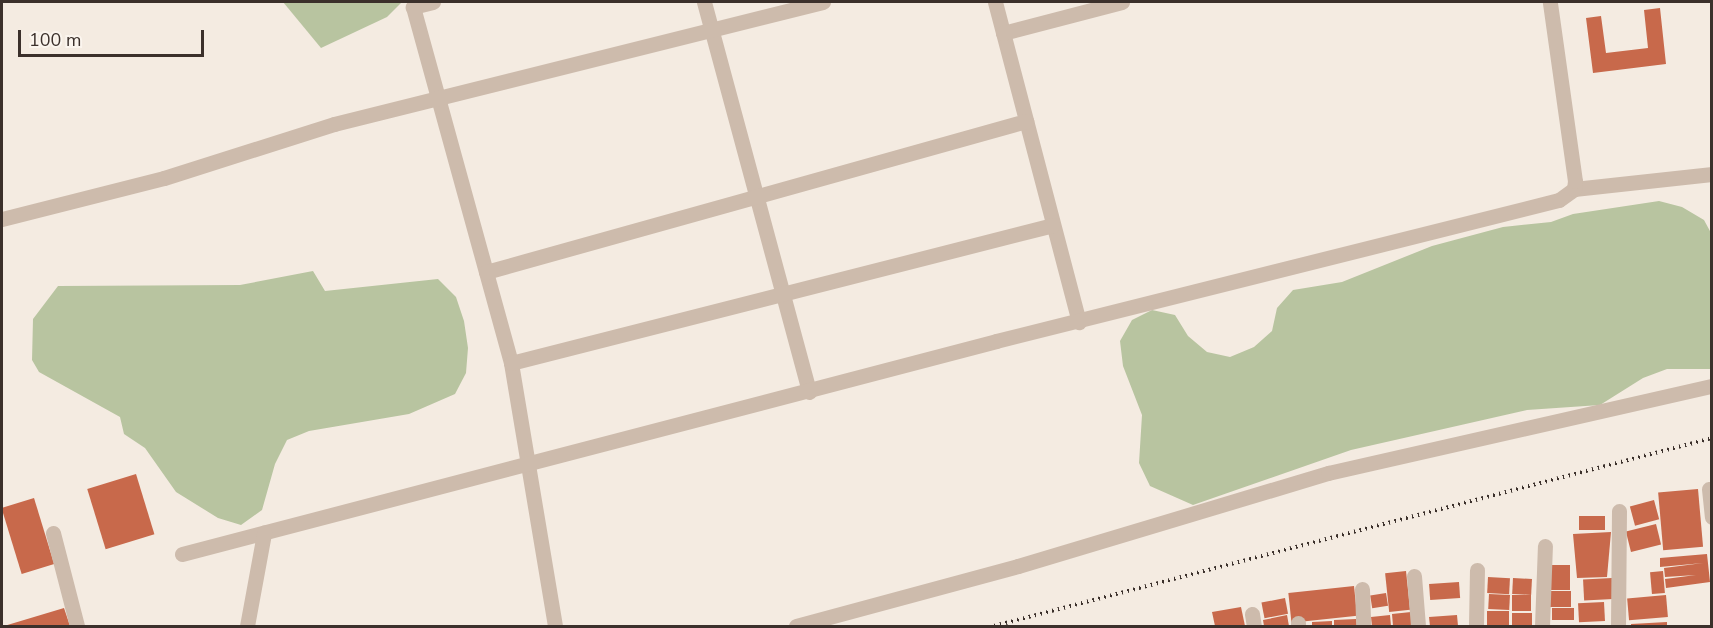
<!DOCTYPE html>
<style>
body{margin:0}
#map{position:relative;width:1713px;height:628px;overflow:hidden;background:#f4ebe1;font-family:"Nunito Sans",sans-serif}
div>[style]{position:absolute}
[style*='--x']{left:calc(var(--x)*1px);top:calc(var(--y)*1px);width:calc(var(--w)*1px);rotate:calc(var(--a)*1deg)}
.green>*{inset:0;background:#b8c4a0}
.building>*{inset:0;background:#c8694b;transform-origin:0 0}
.minor>*{height:15px;margin:-7.5px;padding:0 7.5px;transform-origin:7.5px;border-radius:7.5px;background:#cdbbac}
.rail>*{height:4px;margin-top:-2px;transform-origin:0;background:repeating-linear-gradient(90deg,#3b302b 0 1.5px,transparent 0 6px)}
span{translate:-50% -50%;white-space:nowrap;text-align:center;line-height:1.15;-webkit-text-stroke:5px #fbf5ee;paint-order:stroke}
.frame{position:absolute;inset:0;border:3px solid #3b302b;pointer-events:none}
.scale{position:absolute;left:18px;top:30px;width:186px;height:27px;box-sizing:border-box;border:3px solid #3b302b;border-top:0;padding-left:8px;font-size:18px;line-height:21px;white-space:nowrap;color:#3b302b;-webkit-text-stroke:4px #fbf5ee;paint-order:stroke}
</style>
<div id="map">
<div class="green">
<div style="clip-path:polygon(283px 2px,402px 2px,387px 17px,321px 48px)"></div>
<div style="clip-path:polygon(1659px 201px,1682px 207px,1704px 220px,1711px 233px,1711px 369px,1667px 369px,1643px 378px,1600px 405px,1527px 410px,1351px 450px,1193px 505px,1150px 486px,1139px 463px,1142px 415px,1123px 366px,1120px 341px,1132px 320px,1152px 310px,1175px 315px,1188px 336px,1207px 352px,1230px 357px,1254px 347px,1272px 331px,1277px 308px,1293px 290px,1342px 282px,1432px 246px,1503px 227px,1551px 222px,1573px 214px)"></div>
<div style="clip-path:polygon(313px 271px,325px 291px,438px 279px,456px 297px,464px 321px,468px 348px,466px 373px,455px 394px,409px 414px,309px 431px,287px 440px,275px 464px,262px 510px,241px 525px,218px 518px,176px 492px,145px 448px,124px 434px,120px 417px,39px 372px,32px 360px,33px 319px,58px 286px,240px 285px)"></div>
</div>
<div class="building">
<div style="clip-path:polygon(1660px 8px,1666px 64px,1593px 73px,1586px 18px,1601px 16px,1606px 53px,1648px 48px,1644px 10px)"></div>
<div style="left:136px;top:474px;width:63px;height:51px;rotate:73deg"></div>
<div style="left:1698px;top:489px;width:58px;height:40px;rotate:85deg"></div>
<div style="left:34px;top:498px;width:69px;height:34px;rotate:73deg"></div>
<div style="left:1654px;top:500px;width:20px;height:25px;rotate:75deg"></div>
<div style="left:1605px;top:516px;width:14px;height:26px;rotate:90deg"></div>
<div style="left:1656px;top:524px;width:21px;height:31px;rotate:76deg"></div>
<div style="clip-path:polygon(1611px 532px,1607px 577px,1577px 578px,1573px 534px)"></div>
<div style="clip-path:polygon(1707px 554px,1710px 582px,1666px 588px,1665px 579px,1696px 575px,1665px 577px,1664px 568px,1703px 563px,1660px 567px,1660px 558px)"></div>
<div style="left:1570px;top:565px;width:25px;height:22px;rotate:90deg"></div>
<div style="left:1406px;top:571px;width:39px;height:21px;rotate:84deg"></div>
<div style="left:1663px;top:571px;width:22px;height:13px;rotate:85deg"></div>
<div style="left:1488px;top:577px;width:22px;height:16px;rotate:3deg"></div>
<div style="left:1513px;top:578px;width:19px;height:16px;rotate:3deg"></div>
<div style="left:1612px;top:578px;width:21px;height:29px;rotate:87deg"></div>
<div style="left:1459px;top:582px;width:16px;height:30px;rotate:86deg"></div>
<div style="left:1354px;top:586px;width:30px;height:66px;rotate:84deg"></div>
<div style="left:1571px;top:591px;width:16px;height:21px;rotate:90deg"></div>
<div style="left:1386px;top:593px;width:13px;height:16px;rotate:81deg"></div>
<div style="left:1489px;top:594px;width:21px;height:15px;rotate:3deg"></div>
<div style="left:1512px;top:595px;width:19px;height:16px"></div>
<div style="left:1666px;top:595px;width:22px;height:39px;rotate:85deg"></div>
<div style="left:1285px;top:598px;width:16px;height:24px;rotate:79deg"></div>
<div style="left:1604px;top:602px;width:19px;height:26px;rotate:87deg"></div>
<div style="clip-path:polygon(1241px 607px,1245px 626px,1215px 626px,1212px 612px)"></div>
<div style="clip-path:polygon(64px 608px,70px 626px,4px 626px)"></div>
<div style="left:1574px;top:608px;width:12px;height:22px;rotate:90deg"></div>
<div style="left:1487px;top:611px;width:22px;height:14px"></div>
<div style="clip-path:polygon(1411px 612px,1413px 626px,1393px 626px,1392px 614px)"></div>
<div style="left:1512px;top:613px;width:20px;height:13px"></div>
<div style="clip-path:polygon(1287px 615px,1289px 626px,1264px 626px,1263px 620px)"></div>
<div style="clip-path:polygon(1390px 615px,1391px 626px,1372px 626px,1371px 617px)"></div>
<div style="clip-path:polygon(1457px 615px,1458px 626px,1430px 626px,1429px 617px)"></div>
<div style="clip-path:polygon(1356px 619px,1357px 626px,1334px 626px,1334px 620px)"></div>
<div style="clip-path:polygon(1332px 621px,1332px 626px,1312px 626px,1312px 622px)"></div>
<div style="clip-path:polygon(1667px 622px,1667px 626px,1631px 626px,1631px 624px)"></div>
</div>
<div class="minor">
<div style="--x:433;--y:2;--w:21;--a:166"></div>
<div style="--x:413;--y:7;--w:369;--a:74.6"></div>
<div style="--x:511;--y:363;--w:267;--a:80.5"></div>
<div style="--x:704;--y:2;--w:404;--a:74.9"></div>
<div style="--x:995;--y:2;--w:331;--a:75.3"></div>
<div style="--x:1003;--y:33;--w:123;--a:-14.6"></div>
<div style="--x:1574;--y:189;--w:139;--a:-6.2"></div>
<div style="--x:2;--y:219;--w:167;--a:-14.2"></div>
<div style="--x:164;--y:178;--w:178;--a:-17.6"></div>
<div style="--x:334;--y:124;--w:504;--a:-14.01"></div>
<div style="--x:486;--y:272;--w:561;--a:-15.62"></div>
<div style="--x:511;--y:363;--w:559;--a:-14.28"></div>
<div style="--x:1709;--y:489;--w:28;--a:84"></div>
<div style="--x:53;--y:533;--w:96;--a:75.5"></div>
<div style="--x:182;--y:554;--w:841;--a:-14.66"></div>
<div style="--x:996;--y:341;--w:580;--a:-14.06"></div>
<div style="--x:1559;--y:200;--w:19;--a:-36"></div>
<div style="--x:1574;--y:189;--w:8;--a:-83"></div>
<div style="--x:1575;--y:181;--w:181;--a:-98"></div>
<div style="--x:1414;--y:576;--w:50;--a:85.4"></div>
<div style="--x:1362;--y:589;--w:37;--a:88"></div>
<div style="--x:1252;--y:614;--w:12;--a:81"></div>
<div style="--x:1298;--y:623;--w:3;--a:90"></div>
<div style="--x:247;--y:626;--w:95;--a:-79.6"></div>
<div style="--x:796;--y:626;--w:230;--a:-15.1"></div>
<div style="--x:1018;--y:566;--w:324;--a:-16.7"></div>
<div style="--x:1328;--y:473;--w:394;--a:-12.8"></div>
<div style="--x:1476;--y:626;--w:56;--a:-89"></div>
<div style="--x:1542;--y:626;--w:80;--a:-87.9"></div>
<div style="--x:1618;--y:626;--w:115;--a:-89.5"></div>
</div>
<div class="rail">
<div style="--x:994;--y:626;--w:742;--a:-14.67"></div>
</div>
<div class="frame"></div>
<div class="scale">100 m</div>
</div>
